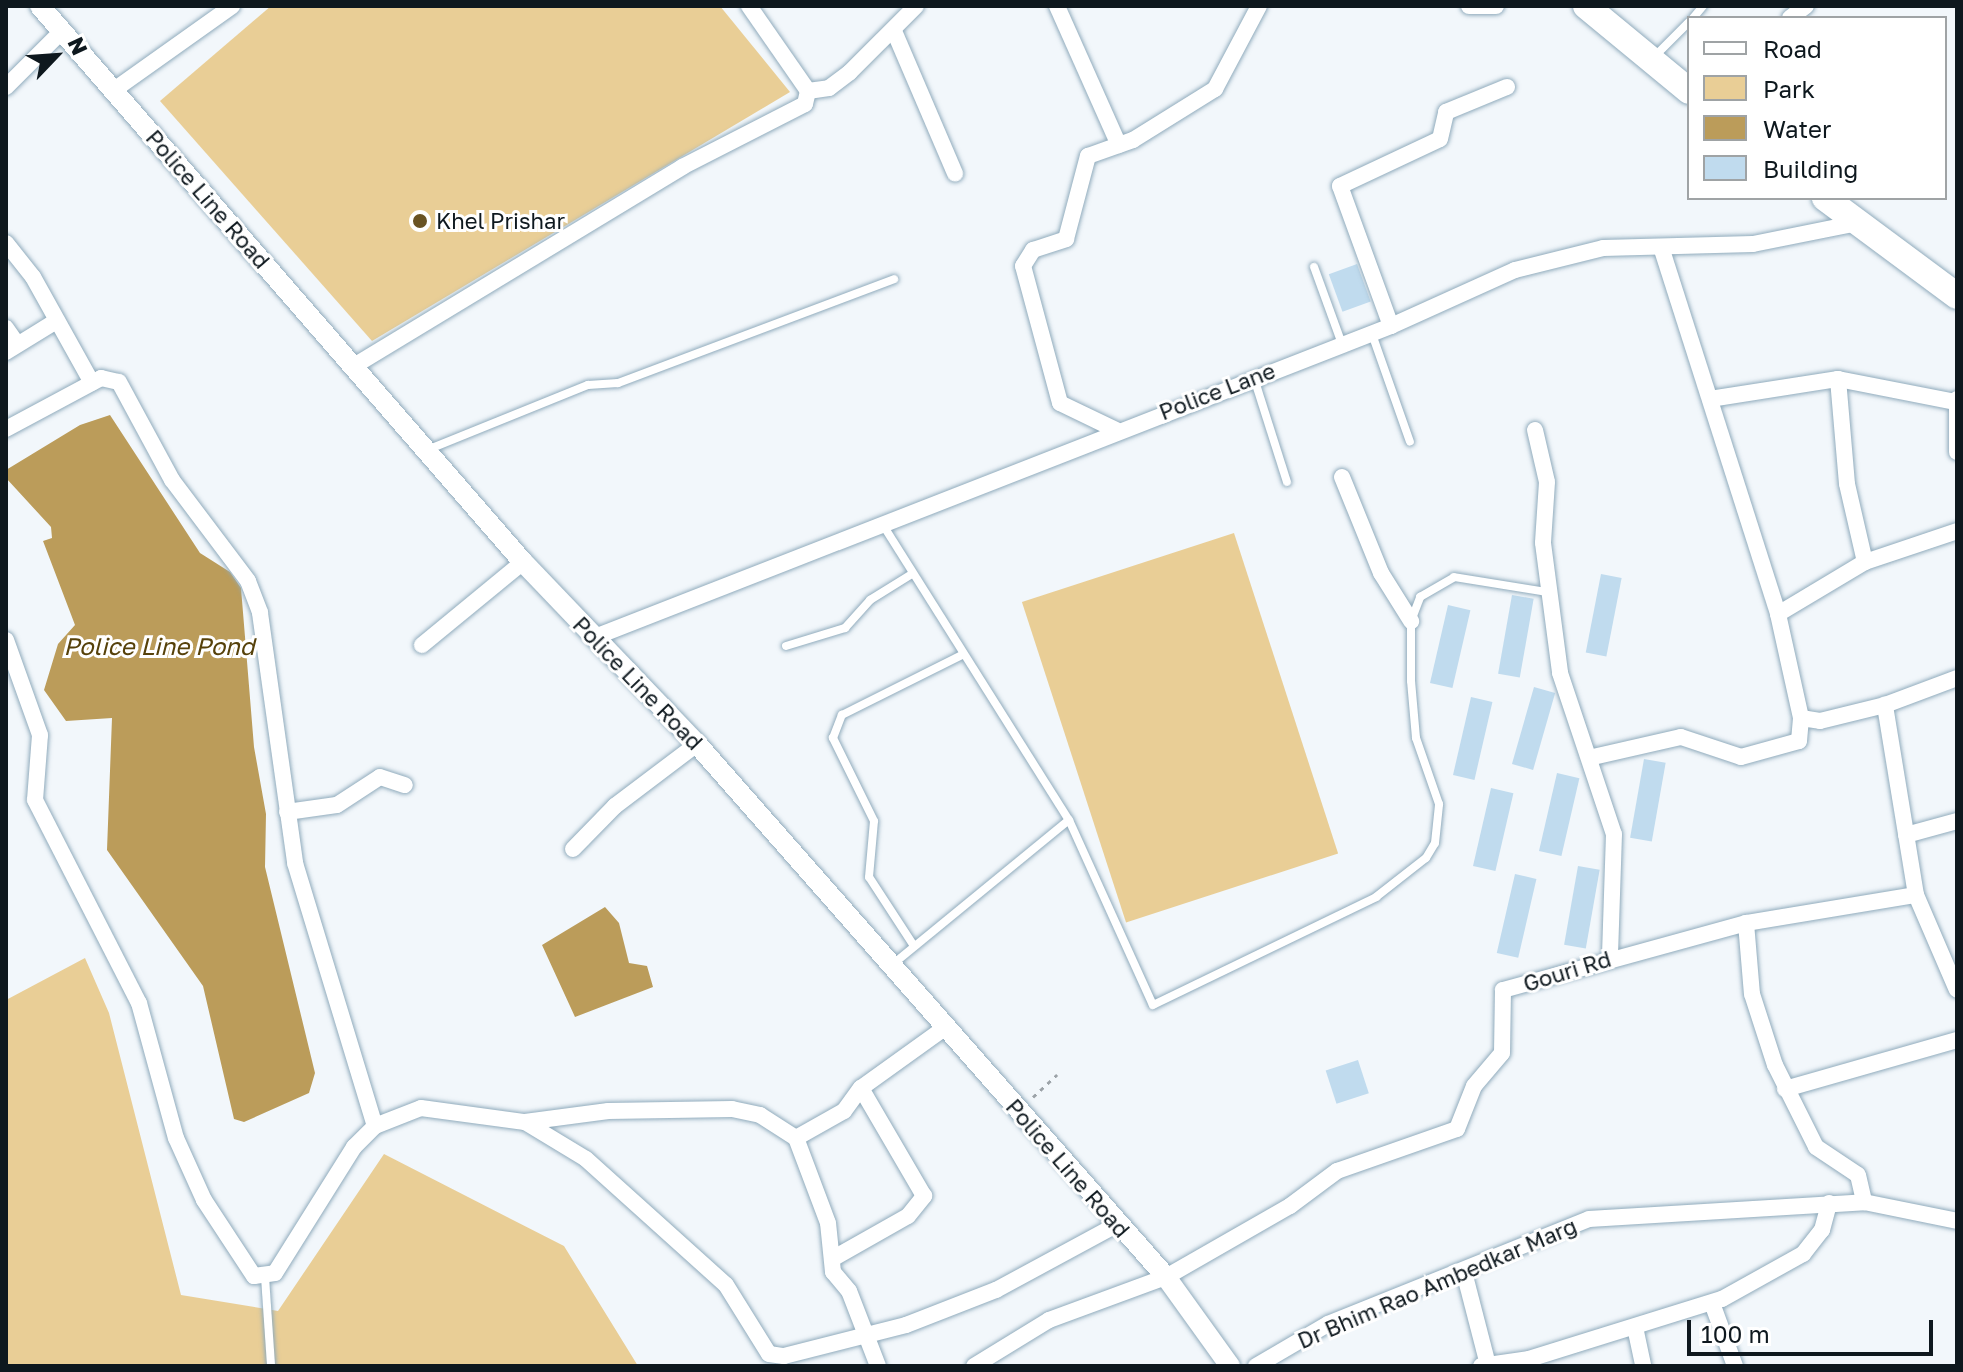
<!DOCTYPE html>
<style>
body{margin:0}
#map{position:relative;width:1963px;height:1372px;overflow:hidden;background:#f2f7fb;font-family:"Golos Text",sans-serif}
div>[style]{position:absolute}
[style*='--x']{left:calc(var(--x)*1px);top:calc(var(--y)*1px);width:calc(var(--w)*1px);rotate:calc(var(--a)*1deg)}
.green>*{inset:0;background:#e9ce96;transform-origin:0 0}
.water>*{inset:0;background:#bb9c5a}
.building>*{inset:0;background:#c0dbee;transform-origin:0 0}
.path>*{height:3px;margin-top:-1.5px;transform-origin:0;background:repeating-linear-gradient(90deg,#9ca3a8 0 4px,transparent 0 10px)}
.roads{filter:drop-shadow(0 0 2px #90abbc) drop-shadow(0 0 2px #90abbc)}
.service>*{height:8px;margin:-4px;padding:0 4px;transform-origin:4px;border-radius:4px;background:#fff}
.minor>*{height:16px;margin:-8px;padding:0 8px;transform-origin:8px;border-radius:8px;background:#fff}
.tertiary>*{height:20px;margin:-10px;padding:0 10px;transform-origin:10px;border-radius:10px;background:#fff}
.primary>*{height:26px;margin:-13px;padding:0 13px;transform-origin:13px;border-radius:13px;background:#fff}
.dots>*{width:22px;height:22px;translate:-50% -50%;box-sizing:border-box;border:4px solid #fff;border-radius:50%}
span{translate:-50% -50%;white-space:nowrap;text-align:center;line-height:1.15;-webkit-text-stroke:6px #fff;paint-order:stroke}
.street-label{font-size:22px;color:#0e181e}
.poi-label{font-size:22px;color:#0e181e}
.left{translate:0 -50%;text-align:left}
.water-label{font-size:24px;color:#56410a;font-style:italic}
.frame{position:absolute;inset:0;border:8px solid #0e181e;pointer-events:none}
.legend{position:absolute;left:1687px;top:16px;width:260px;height:184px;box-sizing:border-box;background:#fff;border:2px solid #9fa3a5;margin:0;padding:10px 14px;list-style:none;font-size:24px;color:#0e181e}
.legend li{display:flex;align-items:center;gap:16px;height:40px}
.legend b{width:40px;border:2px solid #9fa3a5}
.north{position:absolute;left:16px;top:16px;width:80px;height:80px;-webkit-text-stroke:6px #fff;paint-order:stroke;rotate:65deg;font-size:22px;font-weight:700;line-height:32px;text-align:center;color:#0e181e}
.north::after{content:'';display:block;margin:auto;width:28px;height:36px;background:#0e181e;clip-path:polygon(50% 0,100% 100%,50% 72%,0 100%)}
.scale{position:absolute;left:1687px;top:1320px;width:246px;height:36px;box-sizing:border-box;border:4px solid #0e181e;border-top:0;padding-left:10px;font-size:24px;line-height:28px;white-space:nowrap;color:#0e181e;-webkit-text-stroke:6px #fff;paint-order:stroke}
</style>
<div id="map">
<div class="green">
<div style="clip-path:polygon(271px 6px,720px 6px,790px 92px,372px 341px,160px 101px)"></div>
<div style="left:1234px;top:533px;width:337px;height:223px;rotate:72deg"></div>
<div style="clip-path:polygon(85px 958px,109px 1013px,181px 1295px,278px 1311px,384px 1154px,564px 1246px,638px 1366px,6px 1366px,6px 1000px)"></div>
</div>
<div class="water">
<div style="clip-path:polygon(110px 415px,200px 553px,230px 572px,241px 588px,254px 747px,266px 814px,265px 867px,315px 1073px,309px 1093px,244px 1122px,234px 1119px,203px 986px,107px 850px,112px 718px,66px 721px,44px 690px,58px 644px,75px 625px,43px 541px,52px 538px,51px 527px,6px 478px,6px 470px,80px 425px)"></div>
<div style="clip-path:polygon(605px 907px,619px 923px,629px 963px,647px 966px,653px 987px,575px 1017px,542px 945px)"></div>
</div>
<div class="building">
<div style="left:1357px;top:264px;width:40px;height:30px;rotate:70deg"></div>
<div style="left:1601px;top:574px;width:21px;height:80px;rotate:11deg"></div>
<div style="left:1512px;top:595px;width:22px;height:80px;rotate:10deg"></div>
<div style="left:1448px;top:605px;width:23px;height:80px;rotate:13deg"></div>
<div style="left:1534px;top:687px;width:22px;height:80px;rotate:16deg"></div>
<div style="left:1471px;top:697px;width:22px;height:80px;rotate:13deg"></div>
<div style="left:1644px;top:759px;width:22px;height:80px;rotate:10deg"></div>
<div style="left:1557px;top:773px;width:23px;height:80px;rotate:13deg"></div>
<div style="left:1491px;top:788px;width:23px;height:80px;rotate:13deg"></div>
<div style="left:1578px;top:866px;width:22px;height:80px;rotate:10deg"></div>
<div style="left:1515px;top:874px;width:22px;height:81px;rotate:13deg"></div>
<div style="left:1358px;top:1060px;width:35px;height:34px;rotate:72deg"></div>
</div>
<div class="path">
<div style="--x:1033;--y:1097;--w:33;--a:-43"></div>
</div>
<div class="roads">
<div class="service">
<div style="--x:1693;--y:18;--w:16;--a:-50"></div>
<div style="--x:1653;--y:58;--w:51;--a:-45"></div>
<div style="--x:1314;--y:267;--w:82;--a:70"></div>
<div style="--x:1372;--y:334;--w:114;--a:70.6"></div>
<div style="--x:1254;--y:378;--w:109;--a:72.4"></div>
<div style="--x:427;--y:450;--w:174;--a:-22"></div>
<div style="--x:588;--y:385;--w:30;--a:-4"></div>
<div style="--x:618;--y:383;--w:295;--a:-20.6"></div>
<div style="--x:883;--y:525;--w:349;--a:57.8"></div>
<div style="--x:1069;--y:820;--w:203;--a:65.6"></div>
<div style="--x:1153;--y:1005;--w:248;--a:-25.8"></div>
<div style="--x:1376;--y:897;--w:63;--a:-38"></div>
<div style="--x:1426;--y:858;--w:17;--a:-59"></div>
<div style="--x:1435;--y:843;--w:39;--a:-84"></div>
<div style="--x:1439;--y:804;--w:70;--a:-109.2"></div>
<div style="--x:1416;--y:738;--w:57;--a:-95"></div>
<div style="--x:1411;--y:681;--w:60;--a:-90"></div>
<div style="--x:1411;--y:621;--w:26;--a:-69"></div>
<div style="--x:1420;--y:597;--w:39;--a:-30"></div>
<div style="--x:1454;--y:577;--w:94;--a:9.2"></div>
<div style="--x:786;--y:646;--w:62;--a:-17"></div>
<div style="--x:845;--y:628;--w:38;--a:-48"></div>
<div style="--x:870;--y:600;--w:49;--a:-31.8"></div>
<div style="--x:914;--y:946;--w:82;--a:-123.1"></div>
<div style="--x:869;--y:877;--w:56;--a:-84.9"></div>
<div style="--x:874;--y:821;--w:93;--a:-116.3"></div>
<div style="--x:833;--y:738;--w:25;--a:-69"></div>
<div style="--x:842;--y:715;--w:136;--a:-26.6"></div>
<div style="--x:893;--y:964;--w:227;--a:-39.3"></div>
<div style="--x:265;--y:1277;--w:89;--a:86.1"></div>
</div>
<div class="minor">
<div style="--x:749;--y:6;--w:103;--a:55.2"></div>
<div style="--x:1057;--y:6;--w:152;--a:66"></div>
<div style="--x:1469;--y:6;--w:27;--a:0"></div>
<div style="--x:1790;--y:18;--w:20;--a:-37"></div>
<div style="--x:894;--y:31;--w:155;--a:66.8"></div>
<div style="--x:6;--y:87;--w:79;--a:-45"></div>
<div style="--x:114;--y:90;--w:145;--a:-35.4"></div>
<div style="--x:6;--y:243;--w:43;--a:51.5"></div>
<div style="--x:33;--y:277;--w:121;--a:60.9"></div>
<div style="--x:1662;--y:250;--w:382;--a:72.3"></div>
<div style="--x:1778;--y:614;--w:107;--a:77.5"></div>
<div style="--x:1801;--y:718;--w:19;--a:9"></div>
<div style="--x:1820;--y:721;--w:67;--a:-13.8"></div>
<div style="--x:1885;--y:705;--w:77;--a:-20.6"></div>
<div style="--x:1391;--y:326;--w:149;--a:-110"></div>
<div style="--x:1340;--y:186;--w:110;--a:-25.2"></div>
<div style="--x:1440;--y:139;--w:28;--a:-77"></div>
<div style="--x:1446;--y:112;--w:66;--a:-22.3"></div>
<div style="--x:6;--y:328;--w:19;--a:55"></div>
<div style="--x:6;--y:352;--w:55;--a:-31.7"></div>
<div style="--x:354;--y:366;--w:384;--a:-31.2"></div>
<div style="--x:682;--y:167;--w:138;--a:-27.1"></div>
<div style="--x:805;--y:104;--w:13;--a:-77"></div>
<div style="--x:808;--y:91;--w:21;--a:-8"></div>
<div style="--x:829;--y:88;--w:26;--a:-37"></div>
<div style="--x:850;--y:72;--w:93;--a:-45"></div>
<div style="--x:1838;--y:379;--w:105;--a:85.1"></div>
<div style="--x:1847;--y:484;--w:80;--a:77"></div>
<div style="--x:1710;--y:399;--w:130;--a:-8.9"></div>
<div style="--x:1838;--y:379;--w:119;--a:11.1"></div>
<div style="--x:1957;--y:399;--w:53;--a:90"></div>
<div style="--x:6;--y:429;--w:108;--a:-28.2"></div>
<div style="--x:101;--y:378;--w:18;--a:13"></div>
<div style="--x:119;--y:382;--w:111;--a:61.6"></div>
<div style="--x:172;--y:480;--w:126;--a:53"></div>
<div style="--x:248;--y:581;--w:34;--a:69"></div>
<div style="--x:260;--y:613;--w:252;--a:82"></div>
<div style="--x:295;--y:863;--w:275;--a:73.1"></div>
<div style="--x:1116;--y:430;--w:62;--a:-154.3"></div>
<div style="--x:1060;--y:403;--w:142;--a:-105.1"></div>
<div style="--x:1023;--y:266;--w:19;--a:-58"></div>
<div style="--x:1033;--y:250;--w:35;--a:-18"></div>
<div style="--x:1066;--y:239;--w:86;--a:-75.2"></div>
<div style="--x:1088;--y:156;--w:48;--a:-19.6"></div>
<div style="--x:1133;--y:140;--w:97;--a:-31.9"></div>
<div style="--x:1215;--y:89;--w:94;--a:-62.1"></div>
<div style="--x:1535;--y:430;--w:53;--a:77"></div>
<div style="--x:1547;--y:482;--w:61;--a:93.8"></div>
<div style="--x:1543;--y:543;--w:131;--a:82.5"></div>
<div style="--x:1560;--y:673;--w:170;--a:71.5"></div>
<div style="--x:1614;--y:834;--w:123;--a:91.9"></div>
<div style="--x:1342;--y:477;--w:104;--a:67.9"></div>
<div style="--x:1381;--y:573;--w:57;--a:58"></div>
<div style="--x:1778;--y:614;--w:101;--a:-30.9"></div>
<div style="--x:1865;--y:562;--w:97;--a:-18.6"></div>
<div style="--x:595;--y:637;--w:855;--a:-21.34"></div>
<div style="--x:1391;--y:326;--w:136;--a:-24.3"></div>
<div style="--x:1515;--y:270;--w:91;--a:-14"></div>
<div style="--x:1603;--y:248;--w:150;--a:-1.5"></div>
<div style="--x:1753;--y:244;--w:106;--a:-11.4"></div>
<div style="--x:6;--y:640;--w:101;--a:70.3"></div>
<div style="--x:40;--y:735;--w:65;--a:94.4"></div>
<div style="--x:35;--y:800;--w:228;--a:62.9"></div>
<div style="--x:139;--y:1003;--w:140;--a:74.7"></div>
<div style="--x:176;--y:1138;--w:68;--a:65.7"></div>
<div style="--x:204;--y:1200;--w:91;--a:56.7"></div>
<div style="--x:254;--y:1276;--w:21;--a:-8"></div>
<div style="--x:275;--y:1273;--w:149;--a:-57.9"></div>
<div style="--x:354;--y:1147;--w:30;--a:-45"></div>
<div style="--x:375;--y:1126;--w:49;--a:-21.4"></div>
<div style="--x:421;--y:1108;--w:105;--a:7.7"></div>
<div style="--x:525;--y:1122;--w:71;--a:31.2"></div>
<div style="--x:586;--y:1159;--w:188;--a:42"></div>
<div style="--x:726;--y:1285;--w:81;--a:58.1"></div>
<div style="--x:769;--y:1354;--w:15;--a:8"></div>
<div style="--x:784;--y:1356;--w:126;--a:-14.3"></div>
<div style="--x:906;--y:1325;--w:97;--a:-21.3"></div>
<div style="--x:996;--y:1290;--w:136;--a:-28.4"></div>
<div style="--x:422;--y:645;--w:131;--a:-39.4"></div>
<div style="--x:1593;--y:757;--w:90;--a:-12.8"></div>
<div style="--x:1681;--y:737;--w:63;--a:18.4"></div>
<div style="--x:1741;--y:757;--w:60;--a:-15.4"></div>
<div style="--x:1799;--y:741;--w:23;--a:-85"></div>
<div style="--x:287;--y:812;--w:50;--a:-8"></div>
<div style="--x:337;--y:805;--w:51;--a:-33.1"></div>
<div style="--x:380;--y:777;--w:26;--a:18"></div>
<div style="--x:1906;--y:835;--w:53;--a:-15.4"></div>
<div style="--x:573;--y:849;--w:60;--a:-45.7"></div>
<div style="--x:615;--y:806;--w:103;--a:-37.1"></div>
<div style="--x:1916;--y:895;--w:103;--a:66.7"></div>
<div style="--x:1746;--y:923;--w:71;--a:85.2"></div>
<div style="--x:1752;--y:994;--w:75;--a:72.1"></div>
<div style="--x:1775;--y:1065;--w:92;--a:63.4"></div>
<div style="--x:1816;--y:1147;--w:50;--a:33.7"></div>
<div style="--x:1858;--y:1175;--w:28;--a:77"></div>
<div style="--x:1785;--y:1089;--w:179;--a:-15.9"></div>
<div style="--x:525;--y:1122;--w:84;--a:-7.5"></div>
<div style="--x:608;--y:1111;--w:124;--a:-0.9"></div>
<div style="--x:732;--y:1109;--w:29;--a:12"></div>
<div style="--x:760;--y:1115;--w:43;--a:32.6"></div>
<div style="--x:832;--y:1259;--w:87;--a:-29.5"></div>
<div style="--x:908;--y:1216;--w:26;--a:-51"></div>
<div style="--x:924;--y:1196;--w:125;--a:-120.3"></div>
<div style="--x:1464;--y:1272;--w:96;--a:75.5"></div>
<div style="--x:1712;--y:1303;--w:67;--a:69.9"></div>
<div style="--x:1635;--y:1327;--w:40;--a:78"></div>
<div style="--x:878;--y:1366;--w:80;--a:-111.1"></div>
<div style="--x:849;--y:1291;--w:25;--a:-130"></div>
<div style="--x:833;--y:1272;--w:49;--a:-95.8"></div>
<div style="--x:828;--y:1223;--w:91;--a:-110.6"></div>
<div style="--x:796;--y:1138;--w:55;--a:-29.4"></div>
<div style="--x:844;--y:1111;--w:29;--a:-54"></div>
<div style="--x:861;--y:1088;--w:105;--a:-35.7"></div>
<div style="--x:974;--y:1366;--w:88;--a:-31.5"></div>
<div style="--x:1049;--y:1320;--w:125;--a:-20.2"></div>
<div style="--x:1166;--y:1277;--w:143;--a:-29.8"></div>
<div style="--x:1290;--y:1206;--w:59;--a:-36.7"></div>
<div style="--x:1337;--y:1171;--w:127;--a:-19.3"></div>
<div style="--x:1457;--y:1129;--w:46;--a:-68.4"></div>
<div style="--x:1474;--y:1086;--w:43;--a:-49.7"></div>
<div style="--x:1502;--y:1053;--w:63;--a:-89.1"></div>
<div style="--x:1503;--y:990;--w:252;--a:-15.4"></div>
<div style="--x:1746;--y:923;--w:172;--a:-9.4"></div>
<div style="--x:1916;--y:895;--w:193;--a:-99.3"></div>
<div style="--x:1256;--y:1366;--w:83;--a:-30.3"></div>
<div style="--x:1328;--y:1324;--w:281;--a:-21.9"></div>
<div style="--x:1589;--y:1219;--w:276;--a:-3.5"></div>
<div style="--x:1864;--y:1202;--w:95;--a:11.5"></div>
<div style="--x:1481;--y:1366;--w:49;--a:-8.3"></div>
<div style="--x:1529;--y:1359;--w:202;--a:-17.3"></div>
<div style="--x:1722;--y:1299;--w:93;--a:-29.1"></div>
<div style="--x:1803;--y:1254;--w:31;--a:-52"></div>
<div style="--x:1822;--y:1230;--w:28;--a:-75"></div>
</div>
<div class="tertiary">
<div style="--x:40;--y:6;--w:736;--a:49.02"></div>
<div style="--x:523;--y:562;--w:252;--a:46.3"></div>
<div style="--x:697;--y:744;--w:710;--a:48.65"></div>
<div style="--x:1166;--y:1277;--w:110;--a:54.3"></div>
</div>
<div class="primary">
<div style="--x:1586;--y:6;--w:134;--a:39.5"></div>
<div style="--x:1825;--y:198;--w:164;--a:36.6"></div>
</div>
</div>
<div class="dots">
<div style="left:420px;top:221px;background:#695323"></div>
</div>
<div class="street-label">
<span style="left:208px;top:199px;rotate:49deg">Police Line Road</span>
<span style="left:1217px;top:391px;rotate:-21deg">Police Lane</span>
<span style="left:638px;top:683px;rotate:46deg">Police Line Road</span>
<span style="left:1567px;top:971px;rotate:-17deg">Gouri Rd</span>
<span style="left:1068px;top:1168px;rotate:49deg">Police Line Road</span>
<span style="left:1437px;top:1283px;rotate:-23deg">Dr Bhim Rao Ambedkar Marg</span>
</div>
<div class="poi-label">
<span class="left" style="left:436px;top:221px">Khel Prishar</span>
</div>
<div class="water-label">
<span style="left:159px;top:646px">Police Line Pond</span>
</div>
<div class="frame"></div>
<ul class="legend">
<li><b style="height:10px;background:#fff"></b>Road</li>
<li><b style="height:22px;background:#e9ce96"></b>Park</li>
<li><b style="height:22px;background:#bb9c5a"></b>Water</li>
<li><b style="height:22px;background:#c0dbee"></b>Building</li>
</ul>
<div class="north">N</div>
<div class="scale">100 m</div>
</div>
